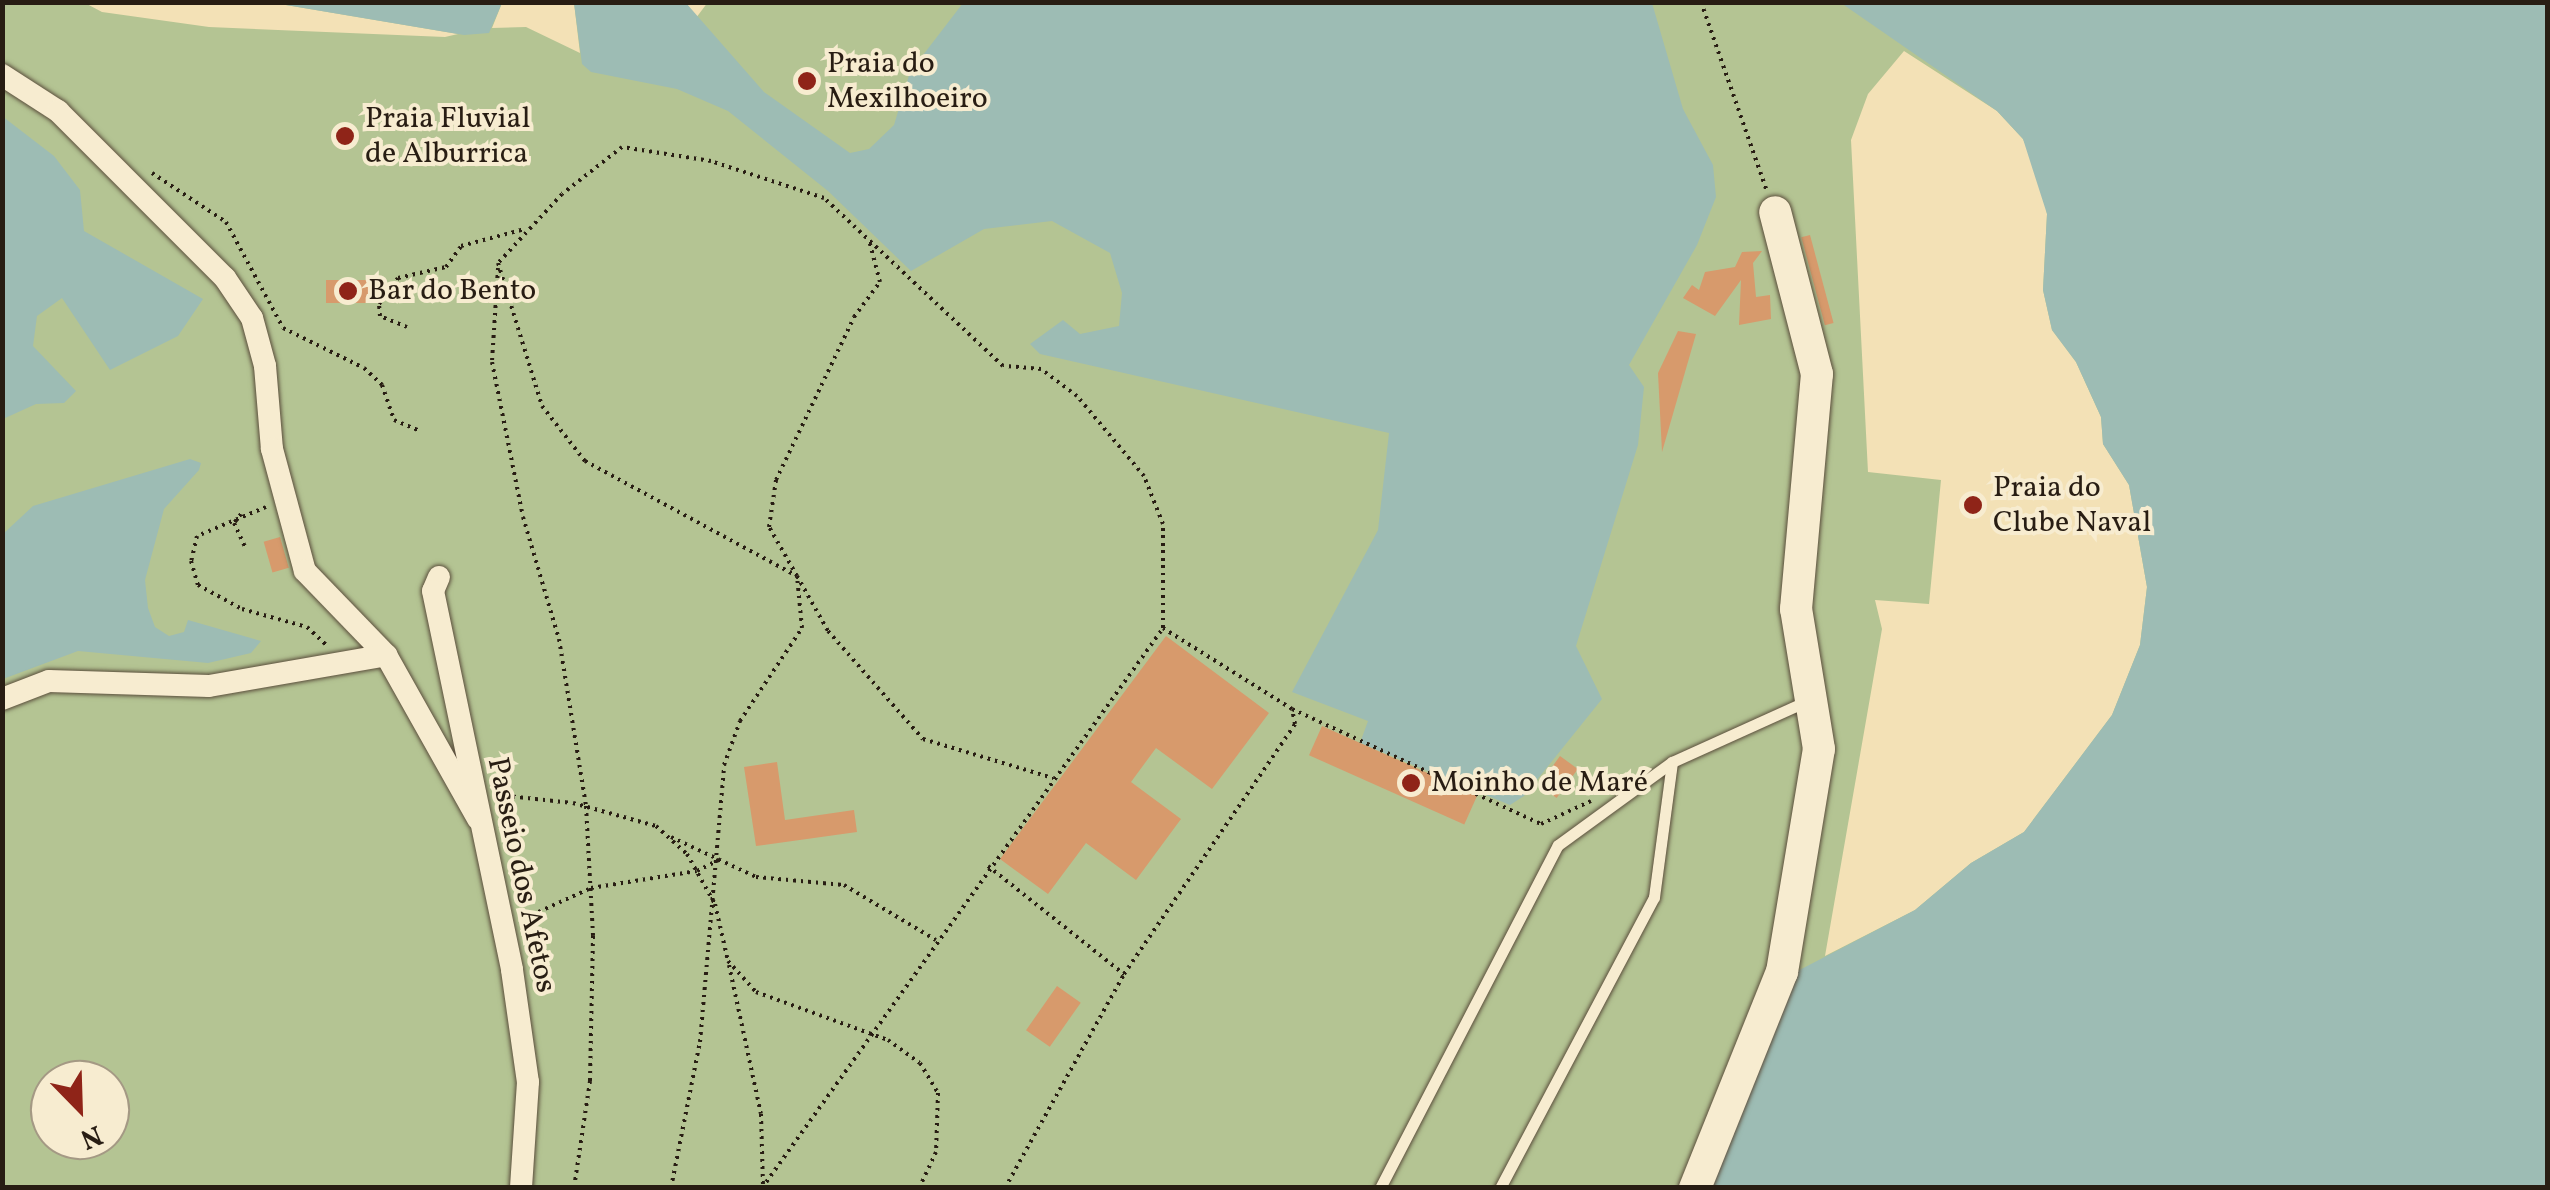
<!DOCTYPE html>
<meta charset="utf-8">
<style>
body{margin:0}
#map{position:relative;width:2550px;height:1190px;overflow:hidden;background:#f3e1b6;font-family:Vollkorn,serif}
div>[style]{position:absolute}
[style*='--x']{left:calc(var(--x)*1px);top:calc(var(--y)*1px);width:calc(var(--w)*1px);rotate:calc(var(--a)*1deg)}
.green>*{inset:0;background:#b4c493}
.water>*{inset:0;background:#9dbcb4}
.building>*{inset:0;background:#d79a6c;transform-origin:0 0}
.path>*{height:4px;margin-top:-2px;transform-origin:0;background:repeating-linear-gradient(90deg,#281d13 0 2.5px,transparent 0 7.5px)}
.roads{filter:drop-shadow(0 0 2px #5b4e3c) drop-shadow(0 0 2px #5b4e3c)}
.lane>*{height:11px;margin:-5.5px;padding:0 5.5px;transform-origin:5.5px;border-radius:5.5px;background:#f7ecd0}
.street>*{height:22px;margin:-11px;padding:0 11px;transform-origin:11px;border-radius:11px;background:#f7ecd0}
.secondary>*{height:32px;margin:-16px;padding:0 16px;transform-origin:16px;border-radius:16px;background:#f7ecd0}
.dots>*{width:28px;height:28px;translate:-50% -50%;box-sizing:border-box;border:5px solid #f7ecd0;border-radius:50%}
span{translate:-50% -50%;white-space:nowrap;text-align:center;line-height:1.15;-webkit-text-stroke:8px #f7ecd0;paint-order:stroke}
.poi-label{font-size:30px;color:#281d13}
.left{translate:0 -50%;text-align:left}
.street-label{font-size:30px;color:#281d13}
.frame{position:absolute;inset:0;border:5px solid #281d13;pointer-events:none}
.north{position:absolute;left:30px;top:1060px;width:100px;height:100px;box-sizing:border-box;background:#f7ecd0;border:2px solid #a49984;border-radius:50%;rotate:157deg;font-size:28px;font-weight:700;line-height:40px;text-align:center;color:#281d13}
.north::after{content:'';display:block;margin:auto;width:35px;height:45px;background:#8f2418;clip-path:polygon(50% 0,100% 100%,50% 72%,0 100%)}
</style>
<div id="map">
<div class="green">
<div style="clip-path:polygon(evenodd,708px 2px,2136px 2px,2547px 1187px,3px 1187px,2px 3px,85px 3px,102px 12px,209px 27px,445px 37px,458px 34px,274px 3px,502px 3px,492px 28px,526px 27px,580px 53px,574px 3px,686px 3px,696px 18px,708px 2px,1904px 51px,1997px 111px,2023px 139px,2040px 175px,2047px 214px,2043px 290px,2052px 330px,2076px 362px,2101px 417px,2103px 444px,2129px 485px,2147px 587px,2140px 645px,2112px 715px,2024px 832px,1971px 863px,1915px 910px,1825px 956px,1882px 629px,1875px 600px,1929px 604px,1941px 480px,1868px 472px,1851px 140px,1868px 94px,1904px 51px,708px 2px,50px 1080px,110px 1080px,110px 1140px,50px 1140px,50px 1080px)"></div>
</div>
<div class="water">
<div style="clip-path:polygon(274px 3px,502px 2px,502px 3px,489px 33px,464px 35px)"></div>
<div style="clip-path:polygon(574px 3px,686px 3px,764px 92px,850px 153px,869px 149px,894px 125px,910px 72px,963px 3px,1652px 3px,1683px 109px,1713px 165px,1716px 197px,1697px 245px,1629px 365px,1644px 387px,1638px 445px,1576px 646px,1602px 699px,1524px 796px,1510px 805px,1360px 743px,1368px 721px,1292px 692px,1378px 530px,1389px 433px,1040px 354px,1030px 344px,1063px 320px,1080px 334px,1119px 326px,1122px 293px,1110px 253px,1052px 221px,984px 229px,911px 271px,828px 191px,728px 111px,677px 89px,591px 72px,582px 64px)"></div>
<div style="clip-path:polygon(1841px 3px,2547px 3px,2547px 1187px,1704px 1188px,1788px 976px,1915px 910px,1971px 863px,2024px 832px,2112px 715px,2140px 645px,2147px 587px,2129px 485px,2103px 444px,2101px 417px,2076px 362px,2052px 330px,2043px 290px,2047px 214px,2023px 139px,1997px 111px)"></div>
<div style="clip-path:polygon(2px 116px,54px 156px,80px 190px,84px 231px,203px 299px,178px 336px,110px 370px,62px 298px,37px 316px,33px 346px,76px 391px,64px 403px,36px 404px,3px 419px)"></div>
<div style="clip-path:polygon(190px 459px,201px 463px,199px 470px,164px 509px,145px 580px,148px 608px,155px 627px,169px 636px,184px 632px,188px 620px,261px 641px,251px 653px,208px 663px,78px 651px,3px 679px,3px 534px,33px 506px)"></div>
</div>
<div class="building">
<div style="left:1810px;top:235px;width:91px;height:9px;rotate:75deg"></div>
<div style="clip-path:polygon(1762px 251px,1753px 263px,1756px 297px,1770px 295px,1771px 319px,1739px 325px,1741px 280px,1715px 316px,1683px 298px,1692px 285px,1699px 290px,1705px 272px,1735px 267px,1742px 252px)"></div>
<div style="left:326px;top:280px;width:43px;height:23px"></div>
<div style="clip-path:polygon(1678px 331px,1696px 334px,1662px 452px,1658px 373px)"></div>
<div style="left:280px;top:537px;width:32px;height:17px;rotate:74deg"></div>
<div style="clip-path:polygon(1166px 636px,1269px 713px,1212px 789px,1156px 748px,1131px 782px,1181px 819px,1136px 880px,1086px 843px,1048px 894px,1000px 859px)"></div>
<div style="left:1322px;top:726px;width:170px;height:32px;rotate:24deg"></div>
<div style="left:1560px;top:756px;width:22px;height:36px;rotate:36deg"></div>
<div style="clip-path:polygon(777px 762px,785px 820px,854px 810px,857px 832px,756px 846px,744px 767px)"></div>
<div style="left:1057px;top:986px;width:29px;height:54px;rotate:35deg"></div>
</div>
<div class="path">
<div style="--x:1701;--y:2;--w:198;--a:70.8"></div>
<div style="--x:152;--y:173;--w:89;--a:33.5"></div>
<div style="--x:226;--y:222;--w:120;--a:61.7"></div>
<div style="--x:283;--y:328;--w:90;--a:26.3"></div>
<div style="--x:364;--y:368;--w:25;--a:43"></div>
<div style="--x:382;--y:385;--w:37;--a:71"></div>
<div style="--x:394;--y:420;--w:28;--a:23"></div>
<div style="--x:498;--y:268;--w:94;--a:93.7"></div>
<div style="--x:492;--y:362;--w:158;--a:78.7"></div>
<div style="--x:523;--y:517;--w:127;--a:73.6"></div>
<div style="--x:559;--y:639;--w:169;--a:80.8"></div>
<div style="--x:586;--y:806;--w:130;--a:86.9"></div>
<div style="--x:593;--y:936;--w:145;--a:91.2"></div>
<div style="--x:590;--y:1081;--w:108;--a:98.5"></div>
<div style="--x:407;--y:327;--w:29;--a:-158"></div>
<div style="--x:380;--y:316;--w:12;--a:-95"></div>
<div style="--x:379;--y:304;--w:32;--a:-54"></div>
<div style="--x:398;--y:278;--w:49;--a:-12.9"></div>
<div style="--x:446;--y:267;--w:26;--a:-54"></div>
<div style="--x:461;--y:246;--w:66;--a:-14.9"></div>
<div style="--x:266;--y:507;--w:75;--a:157.2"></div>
<div style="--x:197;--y:536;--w:26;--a:103"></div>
<div style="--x:191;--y:561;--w:25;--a:74"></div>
<div style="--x:198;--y:585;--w:50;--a:28.6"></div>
<div style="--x:242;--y:609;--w:67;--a:15.5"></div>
<div style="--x:307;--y:627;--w:26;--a:43"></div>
<div style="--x:241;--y:514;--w:11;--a:128"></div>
<div style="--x:234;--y:523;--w:29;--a:65"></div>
<div style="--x:1292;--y:709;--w:274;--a:24.8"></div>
<div style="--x:1541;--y:824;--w:55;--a:-24.7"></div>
<div style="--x:498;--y:795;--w:75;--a:6.1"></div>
<div style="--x:573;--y:803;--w:86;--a:15.5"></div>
<div style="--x:656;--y:826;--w:42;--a:42.1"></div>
<div style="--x:687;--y:854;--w:57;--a:60.8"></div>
<div style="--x:715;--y:904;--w:58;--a:77.2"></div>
<div style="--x:728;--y:961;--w:42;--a:47.9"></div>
<div style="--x:756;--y:992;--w:140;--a:20"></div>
<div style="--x:888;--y:1040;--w:39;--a:36"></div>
<div style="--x:920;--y:1063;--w:35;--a:59"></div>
<div style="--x:938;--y:1093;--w:59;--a:91.9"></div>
<div style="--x:936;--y:1152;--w:40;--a:115"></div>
<div style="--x:671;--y:837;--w:94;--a:25.2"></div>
<div style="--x:756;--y:877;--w:88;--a:5.2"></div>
<div style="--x:844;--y:885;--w:107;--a:30.9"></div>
<div style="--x:988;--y:866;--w:174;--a:38.5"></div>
<div style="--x:1124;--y:974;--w:303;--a:-55.6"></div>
<div style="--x:1295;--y:724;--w:15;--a:-101"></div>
<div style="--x:1292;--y:709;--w:152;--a:-147.9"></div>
<div style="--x:525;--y:918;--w:72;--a:-24.4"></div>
<div style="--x:591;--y:888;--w:107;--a:-9.1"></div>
<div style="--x:697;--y:871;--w:25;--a:-27"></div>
<div style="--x:729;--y:965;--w:152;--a:77.9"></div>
<div style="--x:761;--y:1114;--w:72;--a:88.4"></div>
<div style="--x:671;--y:1188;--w:149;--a:-78.8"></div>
<div style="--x:700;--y:1042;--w:278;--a:-85"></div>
<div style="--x:724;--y:765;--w:47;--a:-70"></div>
<div style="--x:740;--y:721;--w:112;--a:-56.3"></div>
<div style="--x:802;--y:628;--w:52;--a:-95.5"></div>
<div style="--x:797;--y:576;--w:56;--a:-119.7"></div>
<div style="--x:769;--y:527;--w:48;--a:-81.5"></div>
<div style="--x:776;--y:480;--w:181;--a:-64.4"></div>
<div style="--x:854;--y:317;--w:44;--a:-53.4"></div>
<div style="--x:880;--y:282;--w:43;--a:-104.7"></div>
<div style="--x:762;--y:1188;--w:689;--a:-54.39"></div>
<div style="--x:1163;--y:628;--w:104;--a:-90"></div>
<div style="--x:1163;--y:524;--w:52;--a:-111.6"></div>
<div style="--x:1144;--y:476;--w:104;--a:-129.9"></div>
<div style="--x:1077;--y:396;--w:45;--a:-143.1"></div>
<div style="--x:1041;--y:369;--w:38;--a:-175"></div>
<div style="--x:1003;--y:366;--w:245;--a:-136.8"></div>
<div style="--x:824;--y:198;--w:119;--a:-161.9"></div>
<div style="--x:711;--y:161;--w:90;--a:-171.1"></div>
<div style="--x:622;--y:147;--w:76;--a:141.9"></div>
<div style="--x:562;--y:194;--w:94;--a:132.8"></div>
<div style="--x:498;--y:263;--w:150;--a:72.9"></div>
<div style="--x:542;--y:406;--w:70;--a:52"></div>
<div style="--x:585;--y:461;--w:241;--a:28.5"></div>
<div style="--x:797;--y:576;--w:63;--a:60.6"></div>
<div style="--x:828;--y:631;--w:144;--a:48.7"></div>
<div style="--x:923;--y:739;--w:136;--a:16.7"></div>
<div style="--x:1005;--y:1188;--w:245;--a:-60.9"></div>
</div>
<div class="roads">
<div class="lane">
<div style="--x:1380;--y:1188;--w:386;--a:-62.6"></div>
<div style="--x:1558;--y:845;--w:141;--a:-36.1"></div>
<div style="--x:1672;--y:762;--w:148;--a:-24.3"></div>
<div style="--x:1500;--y:1188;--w:329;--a:-62.1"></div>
<div style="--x:1654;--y:897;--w:136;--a:-82.4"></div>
</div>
<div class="street">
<div style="--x:2;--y:75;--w:67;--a:32.7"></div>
<div style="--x:58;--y:111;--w:236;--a:45"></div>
<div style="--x:225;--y:278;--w:48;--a:56"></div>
<div style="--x:252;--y:318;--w:50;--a:74.8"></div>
<div style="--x:265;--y:366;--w:83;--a:85.2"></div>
<div style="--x:272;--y:449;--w:126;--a:74.9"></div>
<div style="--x:305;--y:571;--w:117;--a:46"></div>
<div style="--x:386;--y:655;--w:188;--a:60.7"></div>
<div style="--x:439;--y:577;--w:15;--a:113"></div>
<div style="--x:433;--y:591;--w:387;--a:78.2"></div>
<div style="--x:512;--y:970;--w:113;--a:81.9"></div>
<div style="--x:528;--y:1082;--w:106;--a:93.8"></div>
<div style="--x:2;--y:699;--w:50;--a:-21"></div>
<div style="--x:49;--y:681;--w:160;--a:1.8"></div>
<div style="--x:209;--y:686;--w:180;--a:-9.9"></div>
</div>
<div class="secondary">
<div style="--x:1695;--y:1188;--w:233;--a:-68.1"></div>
<div style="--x:1782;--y:972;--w:226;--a:-80.6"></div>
<div style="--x:1819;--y:749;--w:142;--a:-99.3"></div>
<div style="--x:1796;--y:609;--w:236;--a:-84.9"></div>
<div style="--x:1817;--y:374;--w:167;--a:-104.5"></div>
</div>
</div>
<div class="dots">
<div style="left:807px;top:81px;background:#8f2418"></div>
<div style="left:345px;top:136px;background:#8f2418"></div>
<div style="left:348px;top:291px;background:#8f2418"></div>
<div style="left:1973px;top:505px;background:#8f2418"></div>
<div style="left:1411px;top:783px;background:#8f2418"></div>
</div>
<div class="poi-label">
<span class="left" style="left:827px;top:81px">Praia do<br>Mexilhoeiro</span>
<span class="left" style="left:365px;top:136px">Praia Fluvial<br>de Alburrica</span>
<span class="left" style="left:368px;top:291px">Bar do Bento</span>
<span class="left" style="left:1993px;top:505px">Praia do<br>Clube Naval</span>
<span class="left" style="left:1431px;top:783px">Moinho de Maré</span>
</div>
<div class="street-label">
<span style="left:521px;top:875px;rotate:78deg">Passeio dos Afetos</span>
</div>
<div class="frame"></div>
<div class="north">N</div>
</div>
